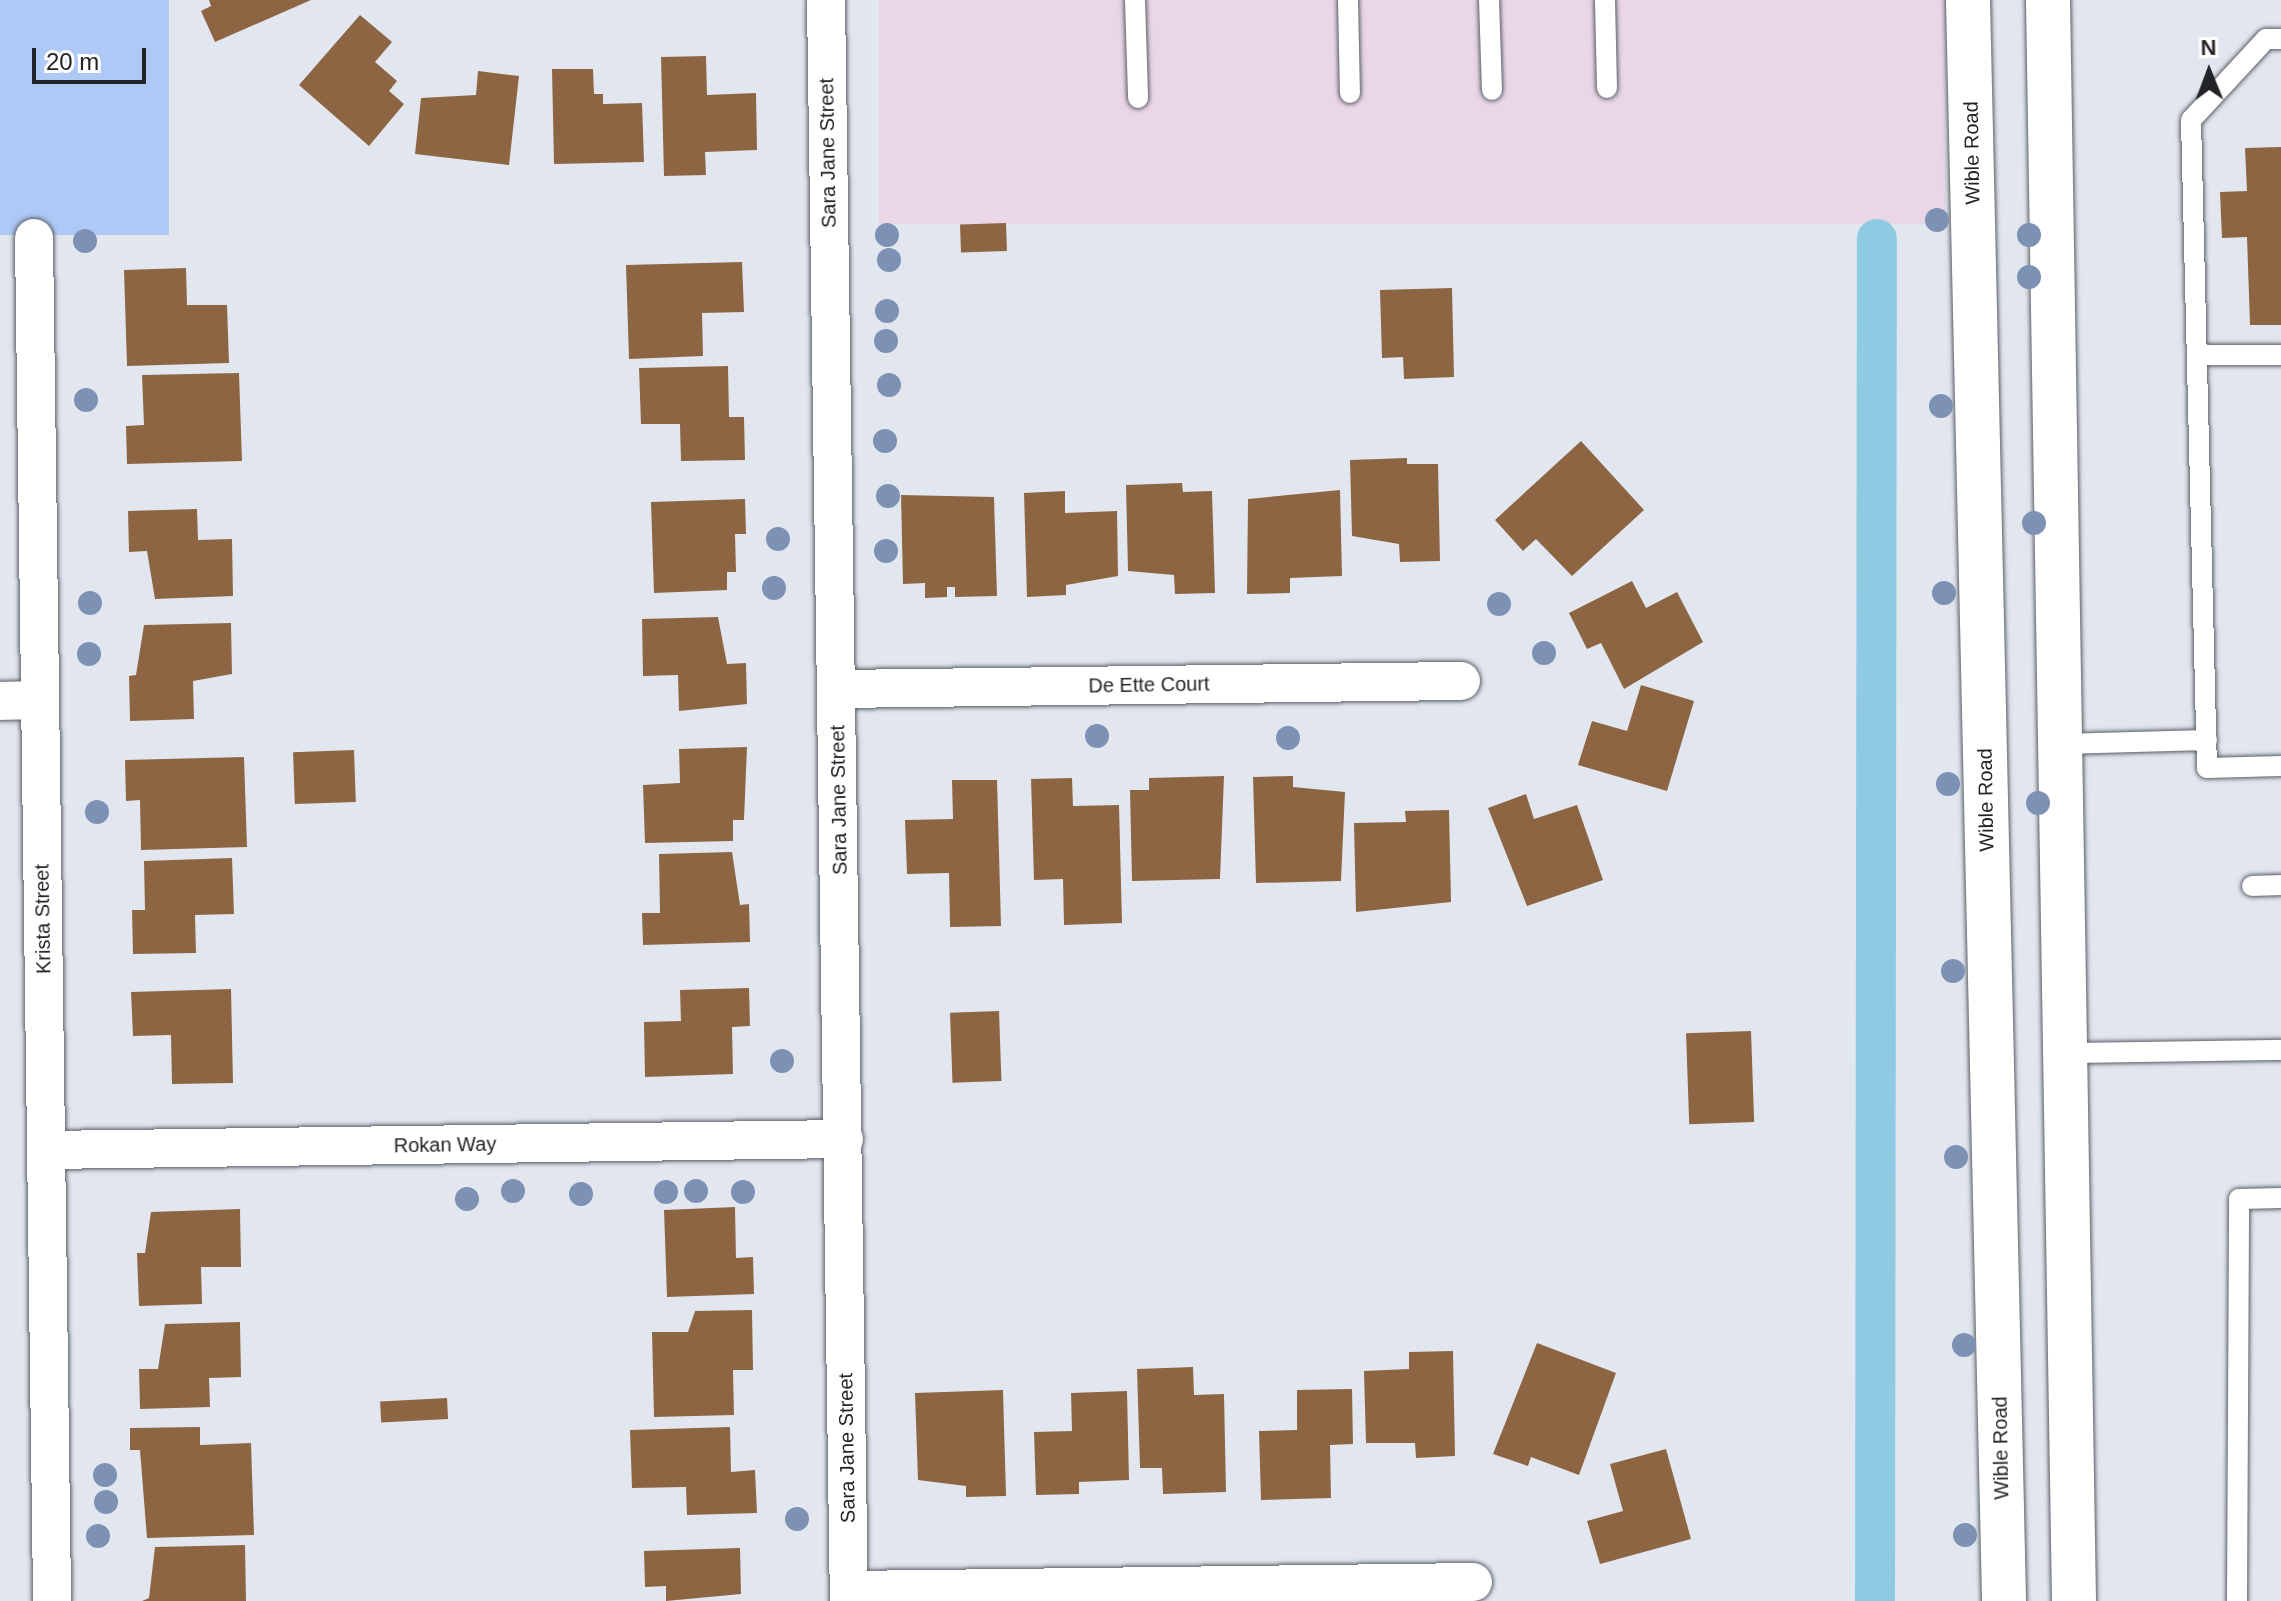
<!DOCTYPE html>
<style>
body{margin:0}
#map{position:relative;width:2281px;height:1601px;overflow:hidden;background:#e2e7ef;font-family:Arial,sans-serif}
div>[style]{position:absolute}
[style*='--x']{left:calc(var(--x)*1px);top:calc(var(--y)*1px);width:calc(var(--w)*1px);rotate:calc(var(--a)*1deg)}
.commercial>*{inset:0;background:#e9d6e6;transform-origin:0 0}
.green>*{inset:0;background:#aec9f6;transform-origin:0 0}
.canal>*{height:40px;margin:-20px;padding:0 20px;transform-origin:20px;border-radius:20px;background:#8ecbe3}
.building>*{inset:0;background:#8e6543;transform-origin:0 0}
.roads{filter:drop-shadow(0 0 2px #5b5f66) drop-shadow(0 0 2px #5b5f66)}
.service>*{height:20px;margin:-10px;padding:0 10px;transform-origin:10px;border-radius:10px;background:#fff}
.minor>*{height:38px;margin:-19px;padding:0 19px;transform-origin:19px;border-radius:19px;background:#fff}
.tertiary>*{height:44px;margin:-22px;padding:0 22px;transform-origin:22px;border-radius:22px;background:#fff}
.trees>*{width:24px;height:24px;margin:-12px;border-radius:50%;background:#7c91b3}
span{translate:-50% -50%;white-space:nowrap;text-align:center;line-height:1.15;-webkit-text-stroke:6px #fff;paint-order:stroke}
.street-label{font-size:20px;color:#222427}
.north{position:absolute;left:2169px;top:32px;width:80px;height:80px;-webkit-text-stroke:6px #fff;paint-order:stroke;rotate:359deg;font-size:22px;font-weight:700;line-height:32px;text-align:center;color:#222427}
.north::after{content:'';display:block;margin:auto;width:28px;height:36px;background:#222427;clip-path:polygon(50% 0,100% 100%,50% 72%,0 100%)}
.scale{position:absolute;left:32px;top:48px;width:114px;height:36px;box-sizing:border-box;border:4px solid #222427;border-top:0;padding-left:10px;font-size:24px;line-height:28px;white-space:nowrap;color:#222427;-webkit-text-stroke:6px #fff;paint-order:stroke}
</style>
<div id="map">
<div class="commercial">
<div style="left:879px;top:0;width:1067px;height:224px"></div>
</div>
<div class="green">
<div style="left:0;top:0;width:169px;height:235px"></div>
</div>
<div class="canal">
<div style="--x:1875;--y:1601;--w:1362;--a:-89.92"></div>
</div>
<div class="building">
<div style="clip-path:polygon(209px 0,311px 0,215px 42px,201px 11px,211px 6px)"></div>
<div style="clip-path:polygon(360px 15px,392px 42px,375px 62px,397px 81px,389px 91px,404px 104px,369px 146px,299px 85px)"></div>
<div style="clip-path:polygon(706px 56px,707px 95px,756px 93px,757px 150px,705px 152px,706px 175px,664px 176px,661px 57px)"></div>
<div style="clip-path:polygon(552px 69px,593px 69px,594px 94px,603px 94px,603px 104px,642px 103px,644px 162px,554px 164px)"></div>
<div style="clip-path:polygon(478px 71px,519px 76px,509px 165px,415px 154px,421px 98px,476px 95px)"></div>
<div style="clip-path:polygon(2281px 147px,2281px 325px,2250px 325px,2247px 237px,2222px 238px,2220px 192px,2247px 191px,2245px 148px)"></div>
<div style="left:1006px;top:223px;width:28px;height:46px;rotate:88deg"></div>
<div style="clip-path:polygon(742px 262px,744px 312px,702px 313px,703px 356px,629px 359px,626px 265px)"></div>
<div style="clip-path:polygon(186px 268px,187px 305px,227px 305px,229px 363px,127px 366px,124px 270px)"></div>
<div style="clip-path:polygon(1452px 288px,1454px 377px,1404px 379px,1403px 357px,1382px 358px,1380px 290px)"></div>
<div style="clip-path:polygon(728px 366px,729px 417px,744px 417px,745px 460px,681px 461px,680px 424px,641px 424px,639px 368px)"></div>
<div style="clip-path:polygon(239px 373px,242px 461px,127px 464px,126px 426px,144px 425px,142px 375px)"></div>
<div style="clip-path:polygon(1581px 441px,1644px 510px,1572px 576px,1536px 539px,1523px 551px,1495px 520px)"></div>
<div style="clip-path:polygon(1407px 458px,1407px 464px,1438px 464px,1440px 561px,1400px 562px,1399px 544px,1352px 536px,1350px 460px)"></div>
<div style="clip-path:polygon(1182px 483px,1183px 492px,1212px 491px,1215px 593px,1175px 594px,1174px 575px,1128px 571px,1126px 485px)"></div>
<div style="clip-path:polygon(1340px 490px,1342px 576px,1290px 578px,1290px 593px,1247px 594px,1248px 499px)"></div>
<div style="clip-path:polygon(1065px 491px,1065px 513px,1117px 511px,1118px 576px,1066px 585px,1066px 595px,1027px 597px,1024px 493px)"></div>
<div style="clip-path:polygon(901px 495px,994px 497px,997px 596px,955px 597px,955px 587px,947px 587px,947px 597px,925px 598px,925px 583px,903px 584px)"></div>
<div style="clip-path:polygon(745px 499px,746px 534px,735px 534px,736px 572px,727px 572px,727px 590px,654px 593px,651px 502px)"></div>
<div style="clip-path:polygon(197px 509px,198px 540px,232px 539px,233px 596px,155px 599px,147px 551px,129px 552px,128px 511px)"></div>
<div style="clip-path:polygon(1632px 581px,1646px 608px,1677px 592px,1703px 642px,1624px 689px,1601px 643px,1587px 649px,1569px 613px)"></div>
<div style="clip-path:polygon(718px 617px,727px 664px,746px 663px,747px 704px,679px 711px,678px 675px,643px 676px,642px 619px)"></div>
<div style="clip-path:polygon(231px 623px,232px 674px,193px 681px,194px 719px,130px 721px,129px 676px,136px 675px,144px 625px)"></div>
<div style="clip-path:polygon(1641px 685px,1694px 701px,1667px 791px,1578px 765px,1592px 721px,1627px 731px)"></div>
<div style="clip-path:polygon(747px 747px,744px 820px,733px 820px,733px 841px,645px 843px,643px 785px,680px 783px,679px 749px)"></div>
<div style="left:354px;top:750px;width:52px;height:61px;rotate:88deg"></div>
<div style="clip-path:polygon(244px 757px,247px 847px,141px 850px,140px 800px,126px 801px,125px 760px)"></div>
<div style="clip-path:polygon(1224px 776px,1220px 879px,1132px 881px,1130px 790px,1149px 790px,1149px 778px)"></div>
<div style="clip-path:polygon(1293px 776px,1293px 787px,1345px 792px,1341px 881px,1256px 883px,1253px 777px)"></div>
<div style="clip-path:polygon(1072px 778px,1073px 806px,1119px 805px,1122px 923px,1064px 925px,1063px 879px,1034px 880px,1031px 779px)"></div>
<div style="clip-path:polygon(952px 780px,997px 780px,1001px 926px,950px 927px,949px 873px,907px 874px,905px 820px,953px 819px)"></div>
<div style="clip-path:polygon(1526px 794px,1534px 819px,1577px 805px,1603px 880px,1527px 906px,1488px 808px)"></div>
<div style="clip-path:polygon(1449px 810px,1451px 902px,1356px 912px,1354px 823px,1406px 822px,1405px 811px)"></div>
<div style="clip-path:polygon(732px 852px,740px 905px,749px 904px,750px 942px,643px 945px,642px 913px,660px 913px,659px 854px)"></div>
<div style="clip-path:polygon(232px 858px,234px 914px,195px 915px,196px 953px,133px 954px,132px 910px,145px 910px,144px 861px)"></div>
<div style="clip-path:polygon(749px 988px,750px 1026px,732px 1027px,733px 1074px,645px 1077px,644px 1022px,681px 1021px,680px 990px)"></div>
<div style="clip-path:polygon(231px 989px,233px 1083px,172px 1084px,171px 1035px,133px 1036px,131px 992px)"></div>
<div style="left:999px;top:1011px;width:70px;height:49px;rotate:88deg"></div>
<div style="left:1751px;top:1031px;width:91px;height:65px;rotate:88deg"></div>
<div style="clip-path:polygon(735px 1207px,736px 1258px,753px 1257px,754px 1294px,667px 1297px,664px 1210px)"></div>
<div style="clip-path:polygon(240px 1209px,241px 1267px,201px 1267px,202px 1304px,139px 1306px,137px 1253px,145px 1253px,151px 1212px)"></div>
<div style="clip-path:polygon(752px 1310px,753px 1370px,733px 1370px,734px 1415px,654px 1417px,652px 1332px,688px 1332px,695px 1311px)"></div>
<div style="clip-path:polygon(240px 1322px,241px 1377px,209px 1378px,210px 1407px,140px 1409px,139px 1369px,158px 1369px,165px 1324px)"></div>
<div style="clip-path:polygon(1537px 1343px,1616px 1373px,1579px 1475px,1531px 1457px,1528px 1466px,1493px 1454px)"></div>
<div style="clip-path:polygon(1453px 1351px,1455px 1456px,1416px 1458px,1415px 1443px,1366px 1443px,1364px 1371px,1409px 1369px,1409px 1352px)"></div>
<div style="clip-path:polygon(1193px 1367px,1194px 1395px,1224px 1394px,1226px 1492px,1163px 1494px,1162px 1468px,1140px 1468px,1137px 1369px)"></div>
<div style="clip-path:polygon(1352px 1389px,1353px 1444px,1330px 1445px,1331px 1498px,1261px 1500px,1259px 1431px,1297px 1430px,1297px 1390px)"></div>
<div style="clip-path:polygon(1003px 1390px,1006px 1496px,966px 1497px,966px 1486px,918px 1480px,915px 1393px)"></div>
<div style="clip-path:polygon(1127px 1391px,1129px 1480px,1079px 1482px,1079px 1494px,1036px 1495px,1034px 1432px,1072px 1431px,1071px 1393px)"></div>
<div style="left:447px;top:1398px;width:21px;height:67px;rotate:87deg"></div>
<div style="clip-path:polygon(200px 1427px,200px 1445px,251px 1443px,254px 1535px,147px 1538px,140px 1450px,130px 1450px,130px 1428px)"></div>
<div style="clip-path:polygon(730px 1427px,731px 1472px,755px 1470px,757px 1513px,687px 1515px,686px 1487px,632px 1488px,630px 1430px)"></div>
<div style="clip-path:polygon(1666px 1449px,1691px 1539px,1600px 1564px,1587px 1521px,1623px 1511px,1610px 1464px)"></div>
<div style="clip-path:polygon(245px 1545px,246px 1601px,142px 1601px,149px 1598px,155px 1547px)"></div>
<div style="clip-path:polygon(740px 1548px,741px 1594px,666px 1601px,666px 1586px,645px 1587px,644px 1551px)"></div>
</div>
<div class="roads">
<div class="service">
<div style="--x:1135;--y:0;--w:98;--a:88.2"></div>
<div style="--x:1348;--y:0;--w:93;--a:88.8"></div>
<div style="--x:1489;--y:0;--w:90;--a:88.1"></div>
<div style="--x:1605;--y:0;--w:88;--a:88.7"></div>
<div style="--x:2281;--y:39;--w:15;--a:180"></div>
<div style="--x:2266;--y:39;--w:110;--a:132.8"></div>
<div style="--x:2191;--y:120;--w:648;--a:88.59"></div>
<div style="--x:2207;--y:768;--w:74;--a:-1.5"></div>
<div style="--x:2197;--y:355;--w:84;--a:0"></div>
<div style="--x:2061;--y:744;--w:146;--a:-1.6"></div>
<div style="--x:2252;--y:886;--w:29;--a:-2"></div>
<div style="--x:2066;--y:1053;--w:215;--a:-0.8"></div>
<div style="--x:2237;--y:1601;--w:402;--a:-89.7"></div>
<div style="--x:2239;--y:1199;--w:42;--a:-1.4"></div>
</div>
<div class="minor">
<div style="--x:826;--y:0;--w:1601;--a:89.18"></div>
<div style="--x:34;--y:238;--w:1363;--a:89.24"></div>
<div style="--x:838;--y:689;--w:623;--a:-0.74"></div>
<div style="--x:0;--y:701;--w:40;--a:-1.4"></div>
<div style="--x:46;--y:1150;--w:798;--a:-0.79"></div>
<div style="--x:849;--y:1590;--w:624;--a:-0.73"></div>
</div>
<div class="tertiary">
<div style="--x:1968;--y:0;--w:1601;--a:88.71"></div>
<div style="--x:2048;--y:0;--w:1601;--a:89.07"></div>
</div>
</div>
<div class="trees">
<div style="left:1937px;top:220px"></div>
<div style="left:887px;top:235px"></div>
<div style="left:2029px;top:235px"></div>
<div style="left:85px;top:241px"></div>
<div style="left:889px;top:260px"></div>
<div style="left:2029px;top:277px"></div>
<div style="left:887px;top:311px"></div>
<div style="left:886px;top:341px"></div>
<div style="left:889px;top:385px"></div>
<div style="left:86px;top:400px"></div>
<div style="left:1941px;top:406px"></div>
<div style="left:885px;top:441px"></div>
<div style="left:888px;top:496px"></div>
<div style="left:2034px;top:523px"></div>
<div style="left:778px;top:539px"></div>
<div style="left:886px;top:551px"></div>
<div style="left:774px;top:588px"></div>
<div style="left:1944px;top:593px"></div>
<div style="left:90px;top:603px"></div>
<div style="left:1499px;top:604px"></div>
<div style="left:1544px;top:653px"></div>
<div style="left:89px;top:654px"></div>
<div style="left:1097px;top:736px"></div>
<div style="left:1288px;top:738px"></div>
<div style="left:1948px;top:784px"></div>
<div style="left:2038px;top:803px"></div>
<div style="left:97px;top:812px"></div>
<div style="left:1953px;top:971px"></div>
<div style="left:782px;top:1061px"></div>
<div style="left:1956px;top:1157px"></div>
<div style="left:513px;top:1191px"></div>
<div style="left:696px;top:1191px"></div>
<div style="left:666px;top:1192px"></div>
<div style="left:743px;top:1192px"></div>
<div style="left:581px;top:1194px"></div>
<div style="left:467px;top:1199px"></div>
<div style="left:1964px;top:1345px"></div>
<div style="left:105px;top:1475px"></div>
<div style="left:106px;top:1502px"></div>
<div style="left:797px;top:1519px"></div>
<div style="left:1965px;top:1535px"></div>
<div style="left:98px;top:1536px"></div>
</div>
<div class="street-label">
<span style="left:828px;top:153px;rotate:-91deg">Sara Jane Street</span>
<span style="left:1972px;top:153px;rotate:-91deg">Wible Road</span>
<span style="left:1149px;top:685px;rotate:-1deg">De Ette Court</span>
<span style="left:839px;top:800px;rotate:-91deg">Sara Jane Street</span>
<span style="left:1986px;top:800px;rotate:-91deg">Wible Road</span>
<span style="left:43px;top:919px;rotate:-91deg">Krista Street</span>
<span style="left:445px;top:1145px;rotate:-1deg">Rokan Way</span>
<span style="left:847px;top:1448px;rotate:-91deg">Sara Jane Street</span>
<span style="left:2001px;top:1448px;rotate:-91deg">Wible Road</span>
</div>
<div class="north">N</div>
<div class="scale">20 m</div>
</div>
